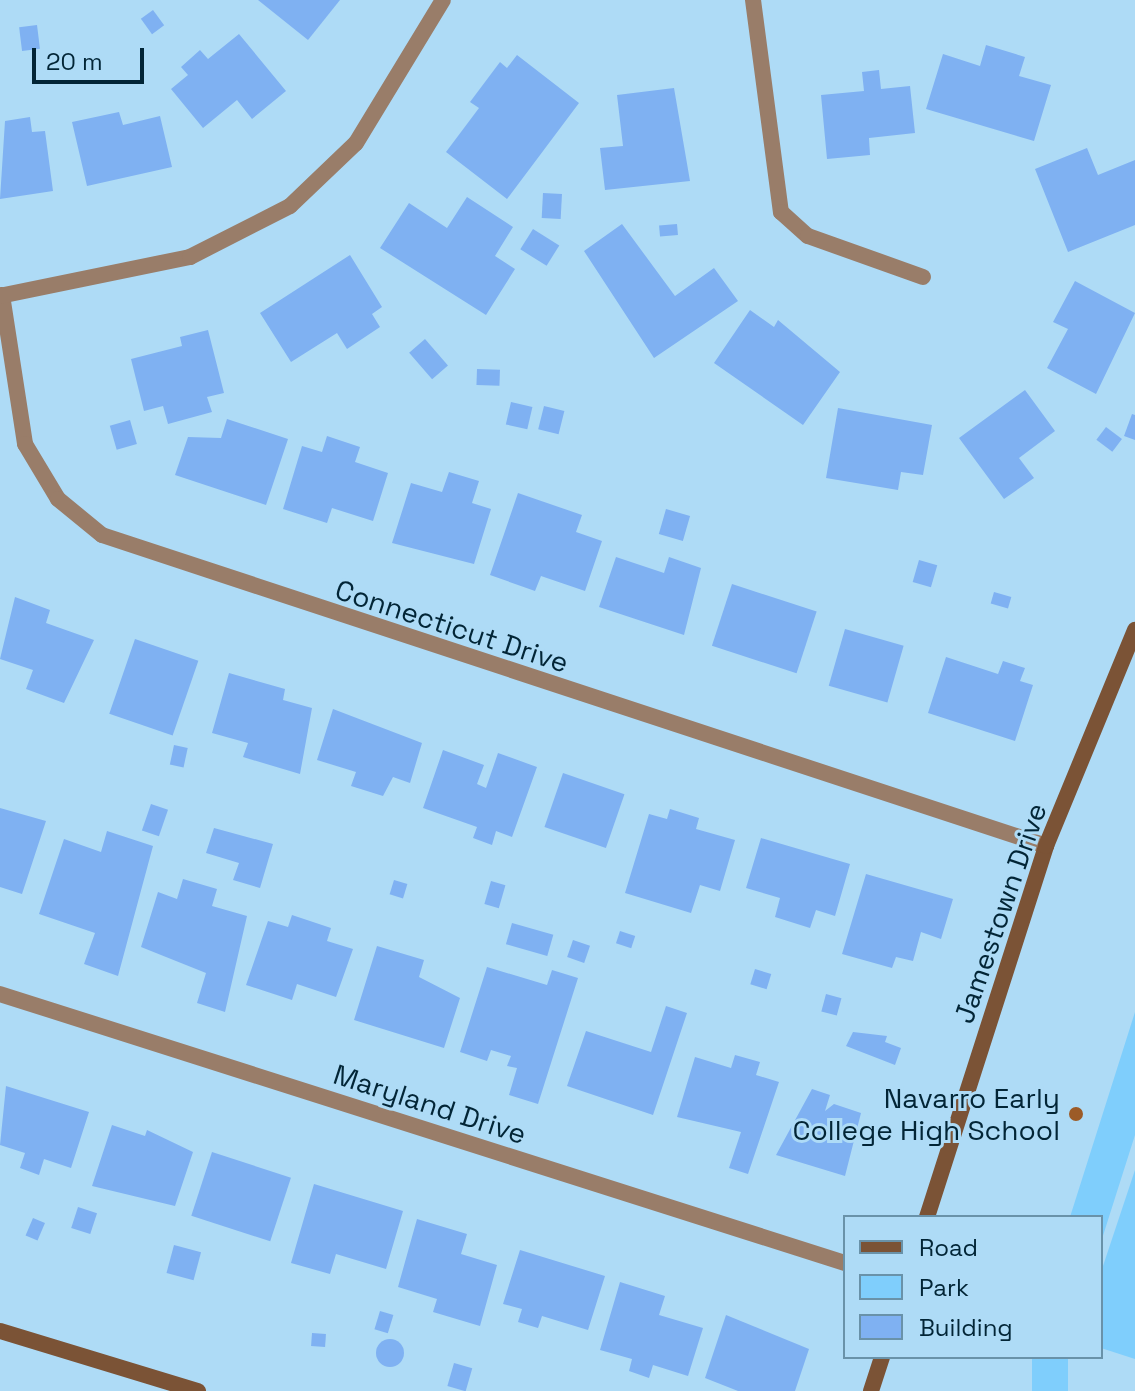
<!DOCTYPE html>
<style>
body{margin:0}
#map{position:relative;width:1135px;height:1391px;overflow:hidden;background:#aedbf6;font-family:"Space Grotesk",sans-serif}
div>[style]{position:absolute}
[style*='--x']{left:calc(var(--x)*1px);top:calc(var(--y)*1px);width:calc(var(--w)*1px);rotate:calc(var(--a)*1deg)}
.green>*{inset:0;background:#7fcefc;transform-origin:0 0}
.building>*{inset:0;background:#7fb1f2;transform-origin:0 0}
.round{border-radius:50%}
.street>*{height:16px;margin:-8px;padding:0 8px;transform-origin:8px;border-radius:8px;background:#997d69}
.secondary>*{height:16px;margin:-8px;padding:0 8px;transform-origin:8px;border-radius:8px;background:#7b5336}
.dots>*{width:22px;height:22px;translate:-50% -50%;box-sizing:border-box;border:4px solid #aedbf6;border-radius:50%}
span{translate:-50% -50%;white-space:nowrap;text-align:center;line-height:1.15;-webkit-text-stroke:6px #aedbf6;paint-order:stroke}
.street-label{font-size:28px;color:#022536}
.poi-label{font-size:28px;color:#022536}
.right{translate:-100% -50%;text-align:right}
.legend{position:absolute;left:843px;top:1215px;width:260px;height:144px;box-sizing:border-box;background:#aedbf6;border:2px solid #6992a9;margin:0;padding:10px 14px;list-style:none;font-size:24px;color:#022536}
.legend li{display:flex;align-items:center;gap:16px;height:40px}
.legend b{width:40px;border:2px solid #6992a9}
.scale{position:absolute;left:32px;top:48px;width:112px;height:36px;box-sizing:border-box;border:4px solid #022536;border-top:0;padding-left:10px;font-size:24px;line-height:28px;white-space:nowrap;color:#022536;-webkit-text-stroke:6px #aedbf6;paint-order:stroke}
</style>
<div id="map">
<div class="green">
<div style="clip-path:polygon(1135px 1012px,1135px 1135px,1101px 1242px,1101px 1217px,1070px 1217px)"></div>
<div style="clip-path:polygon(1135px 1170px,1135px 1359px,1101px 1348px,1101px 1272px)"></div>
<div style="left:1032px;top:1357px;width:36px;height:34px"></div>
</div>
<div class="building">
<div style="clip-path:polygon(258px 0,340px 0,308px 40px)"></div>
<div style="left:153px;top:10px;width:19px;height:15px;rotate:54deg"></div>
<div style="left:37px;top:25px;width:24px;height:18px;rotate:83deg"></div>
<div style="clip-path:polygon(239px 34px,286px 91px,252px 119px,237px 100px,203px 128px,171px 89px,188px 75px,181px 67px,200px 50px,208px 59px)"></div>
<div style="clip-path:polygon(986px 45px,1025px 57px,1019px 76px,1051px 85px,1034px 141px,926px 109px,943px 54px,980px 66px)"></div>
<div style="clip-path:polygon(517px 55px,579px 103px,507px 199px,446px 152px,479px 108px,470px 102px,500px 62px,507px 68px)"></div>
<div style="clip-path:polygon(879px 70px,881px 89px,910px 86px,915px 133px,869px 138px,870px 155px,827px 159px,821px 95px,864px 91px,862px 72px)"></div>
<div style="clip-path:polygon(674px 88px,690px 181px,605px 190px,600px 148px,623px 146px,617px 95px)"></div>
<div style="clip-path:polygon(119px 112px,123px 125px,160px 116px,172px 167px,87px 186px,72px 122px)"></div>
<div style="clip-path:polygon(30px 117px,32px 132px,45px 131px,53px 191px,0 199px,5px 121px)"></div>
<div style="clip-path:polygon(1087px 148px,1098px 175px,1135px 160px,1135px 225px,1068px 252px,1035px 169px)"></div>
<div style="left:543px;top:193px;width:19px;height:25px;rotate:3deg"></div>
<div style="clip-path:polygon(467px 197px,513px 227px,495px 256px,515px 269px,486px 315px,380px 248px,409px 203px,447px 228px)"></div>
<div style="clip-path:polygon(622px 224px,675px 296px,714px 268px,738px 301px,654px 358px,584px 251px)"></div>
<div style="left:677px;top:224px;width:11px;height:18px;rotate:85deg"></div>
<div style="left:533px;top:229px;width:31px;height:24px;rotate:32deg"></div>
<div style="clip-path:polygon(350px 255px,382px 307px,372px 314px,380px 327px,347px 349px,337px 333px,291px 362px,260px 313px)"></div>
<div style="clip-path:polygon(1075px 281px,1135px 313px,1096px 394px,1047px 368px,1068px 329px,1053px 322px)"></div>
<div style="clip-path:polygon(750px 310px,774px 327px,778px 320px,840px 372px,803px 425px,714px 363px)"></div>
<div style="clip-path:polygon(208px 330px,224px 393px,207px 397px,212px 412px,168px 424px,163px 406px,144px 411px,131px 359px,182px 346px,180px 337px)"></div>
<div style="left:425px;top:339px;width:35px;height:21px;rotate:49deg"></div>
<div style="left:477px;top:369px;width:23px;height:16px;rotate:2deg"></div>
<div style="clip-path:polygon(1025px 390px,1055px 431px,1019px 458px,1034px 478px,1004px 499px,959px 438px)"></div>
<div style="left:511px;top:402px;width:22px;height:23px;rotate:13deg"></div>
<div style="left:544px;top:406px;width:21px;height:24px;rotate:14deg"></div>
<div style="clip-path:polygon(838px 408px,932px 425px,923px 475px,901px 472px,898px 490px,826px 478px)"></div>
<div style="clip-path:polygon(1132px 414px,1135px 415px,1135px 440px,1124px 436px)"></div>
<div style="clip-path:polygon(227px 419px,288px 439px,266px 505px,175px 475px,188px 437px,221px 438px)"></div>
<div style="left:130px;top:420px;width:25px;height:21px;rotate:74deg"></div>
<div style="left:1106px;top:427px;width:20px;height:16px;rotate:37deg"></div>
<div style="clip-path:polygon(327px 436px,360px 447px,355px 462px,388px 473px,373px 521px,332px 508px,327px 523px,283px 509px,302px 446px,322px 452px)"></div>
<div style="clip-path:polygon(449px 472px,479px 481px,472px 503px,491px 509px,474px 564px,392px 543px,411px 483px,442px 492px)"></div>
<div style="clip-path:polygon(518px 493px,582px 515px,576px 532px,602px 541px,585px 591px,541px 576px,535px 591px,490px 575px)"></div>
<div style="left:666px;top:509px;width:25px;height:26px;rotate:16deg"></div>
<div style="clip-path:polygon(616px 557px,664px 573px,669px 557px,701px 568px,684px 635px,599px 607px)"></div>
<div style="left:919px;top:560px;width:19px;height:23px;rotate:16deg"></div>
<div style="left:732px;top:584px;width:89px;height:65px;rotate:18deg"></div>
<div style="left:994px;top:592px;width:18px;height:12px;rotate:16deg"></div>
<div style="clip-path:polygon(15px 597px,50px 610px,46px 623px,94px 640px,64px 703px,26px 689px,33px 670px,0 659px)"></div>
<div style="left:845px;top:629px;width:61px;height:59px;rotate:16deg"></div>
<div style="left:135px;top:639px;width:67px;height:79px;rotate:19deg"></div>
<div style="clip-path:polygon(946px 657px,998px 674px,1003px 661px,1025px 668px,1020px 681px,1033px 685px,1015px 741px,928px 713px)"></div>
<div style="clip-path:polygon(229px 673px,285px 689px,283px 700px,312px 708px,300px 774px,243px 757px,248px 743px,212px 733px)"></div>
<div style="clip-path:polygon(333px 709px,422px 743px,410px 783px,393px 777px,383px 796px,351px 786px,356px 772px,317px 760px)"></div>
<div style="left:174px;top:745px;width:14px;height:20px;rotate:12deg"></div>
<div style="clip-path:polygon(443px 750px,484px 765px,477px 784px,486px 788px,498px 753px,537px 767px,512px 837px,496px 831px,492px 845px,473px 838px,477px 827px,423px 808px)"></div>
<div style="left:563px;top:773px;width:65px;height:57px;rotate:19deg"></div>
<div style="clip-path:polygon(0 792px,0 808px,46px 821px,22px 894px,0 887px)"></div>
<div style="left:151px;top:804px;width:18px;height:28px;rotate:19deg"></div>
<div style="clip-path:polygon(670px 809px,699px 818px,696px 829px,735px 840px,720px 891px,700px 885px,691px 913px,625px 893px,649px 814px,667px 819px)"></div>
<div style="clip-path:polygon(214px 828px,273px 844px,260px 888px,233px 880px,239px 863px,206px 853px)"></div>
<div style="clip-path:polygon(107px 831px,153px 846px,118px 976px,84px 964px,95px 933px,39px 914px,64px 839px,101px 852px)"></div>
<div style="clip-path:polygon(761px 838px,850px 864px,835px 916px,816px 910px,810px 928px,775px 917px,780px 898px,746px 888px)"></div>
<div style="clip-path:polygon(866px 874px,953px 899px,941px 939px,921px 932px,913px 961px,896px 957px,892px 968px,842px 954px)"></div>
<div style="clip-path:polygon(183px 879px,217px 889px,212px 906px,247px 916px,225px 1012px,197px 1003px,206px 973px,141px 947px,158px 892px,177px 899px)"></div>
<div style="left:394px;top:880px;width:14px;height:15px;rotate:17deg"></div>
<div style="left:491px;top:881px;width:15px;height:24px;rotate:16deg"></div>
<div style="clip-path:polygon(292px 915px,331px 928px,327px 941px,353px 949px,336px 997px,297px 984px,292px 1000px,246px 985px,268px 921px,288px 927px)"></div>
<div style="left:512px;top:923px;width:43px;height:22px;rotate:16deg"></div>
<div style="left:620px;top:931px;width:16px;height:13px;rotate:18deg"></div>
<div style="left:573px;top:940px;width:18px;height:18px;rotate:19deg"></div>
<div style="clip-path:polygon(377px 946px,424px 960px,419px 977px,460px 998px,444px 1048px,354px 1020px)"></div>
<div style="clip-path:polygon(487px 967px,547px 985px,552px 970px,578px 978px,538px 1104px,509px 1095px,517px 1068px,507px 1066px,511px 1056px,491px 1050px,487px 1061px,460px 1052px)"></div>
<div style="left:755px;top:969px;width:17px;height:16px;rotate:17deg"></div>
<div style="left:826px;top:994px;width:16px;height:18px;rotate:15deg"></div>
<div style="clip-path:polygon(666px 1006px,687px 1013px,653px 1115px,567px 1086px,586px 1031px,651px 1052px)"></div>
<div style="clip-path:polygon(853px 1032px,887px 1036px,885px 1042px,901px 1048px,895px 1065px,846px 1046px)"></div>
<div style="clip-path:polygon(735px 1055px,760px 1062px,756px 1075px,779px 1082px,748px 1174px,729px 1168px,741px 1132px,677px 1117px,695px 1057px,731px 1068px)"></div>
<div style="clip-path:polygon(6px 1086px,89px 1112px,71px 1168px,44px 1159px,39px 1175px,20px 1168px,25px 1153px,0 1145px)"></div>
<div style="clip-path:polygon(812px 1089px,830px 1095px,825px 1111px,834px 1104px,861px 1113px,845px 1176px,776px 1155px)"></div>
<div style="clip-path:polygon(112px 1125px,145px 1136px,147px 1130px,193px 1152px,175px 1206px,92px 1186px)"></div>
<div style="left:212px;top:1152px;width:83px;height:67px;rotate:18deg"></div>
<div style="clip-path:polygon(314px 1184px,403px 1211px,386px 1269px,336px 1254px,330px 1274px,291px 1263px)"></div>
<div style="left:78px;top:1207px;width:20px;height:22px;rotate:18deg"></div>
<div style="left:33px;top:1218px;width:13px;height:19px;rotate:23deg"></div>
<div style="clip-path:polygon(417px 1219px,467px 1234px,461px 1254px,497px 1265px,480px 1326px,433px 1312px,437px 1299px,398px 1287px)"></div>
<div style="left:174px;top:1245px;width:28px;height:29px;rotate:15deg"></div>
<div style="clip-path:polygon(520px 1250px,605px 1276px,588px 1330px,542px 1316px,538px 1328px,518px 1322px,522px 1309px,503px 1304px)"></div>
<div style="clip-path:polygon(620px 1282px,665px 1296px,659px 1315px,703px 1328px,688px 1376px,653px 1365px,649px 1378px,629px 1371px,632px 1359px,600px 1350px)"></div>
<div style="left:380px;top:1311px;width:14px;height:19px;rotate:17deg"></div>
<div style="clip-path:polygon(726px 1315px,809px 1349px,795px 1391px,738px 1391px,705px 1378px)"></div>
<div style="left:312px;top:1333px;width:14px;height:13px;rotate:4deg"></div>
<div class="round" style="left:376px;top:1339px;width:28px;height:28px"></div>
<div style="left:454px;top:1363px;width:19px;height:24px;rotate:16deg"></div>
</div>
<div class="street">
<div style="--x:753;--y:0;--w:214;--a:82.5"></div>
<div style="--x:781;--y:212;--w:36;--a:42"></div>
<div style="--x:808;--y:236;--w:122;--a:19.6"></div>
<div style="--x:2;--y:295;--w:151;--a:81.2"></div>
<div style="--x:25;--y:444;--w:64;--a:59"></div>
<div style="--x:58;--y:499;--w:57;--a:39.3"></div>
<div style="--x:102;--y:535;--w:994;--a:18.23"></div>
<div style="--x:0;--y:296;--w:194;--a:-11.6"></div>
<div style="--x:190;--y:257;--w:112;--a:-27"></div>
<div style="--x:290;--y:206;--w:91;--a:-43.7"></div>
<div style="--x:356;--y:143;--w:167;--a:-58.7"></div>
<div style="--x:0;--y:994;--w:887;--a:17.66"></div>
</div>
<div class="secondary">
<div style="--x:927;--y:1217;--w:390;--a:-72.2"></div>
<div style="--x:1046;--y:846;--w:234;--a:-67.6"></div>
<div style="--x:0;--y:1331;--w:207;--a:16.9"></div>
<div style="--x:871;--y:1391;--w:36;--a:-72"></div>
</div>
<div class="dots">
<div style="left:1076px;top:1114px;background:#9c5b27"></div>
</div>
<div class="street-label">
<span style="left:452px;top:626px;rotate:18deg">Connecticut Drive</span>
<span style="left:1000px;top:913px;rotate:-71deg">Jamestown Drive</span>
<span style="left:430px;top:1104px;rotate:18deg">Maryland Drive</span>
</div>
<div class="poi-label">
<span class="right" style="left:1060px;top:1114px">Navarro Early<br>College High School</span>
</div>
<ul class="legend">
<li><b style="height:10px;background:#7b5336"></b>Road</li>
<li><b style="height:22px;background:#7fcefc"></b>Park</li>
<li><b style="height:22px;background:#7fb1f2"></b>Building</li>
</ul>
<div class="scale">20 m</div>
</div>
